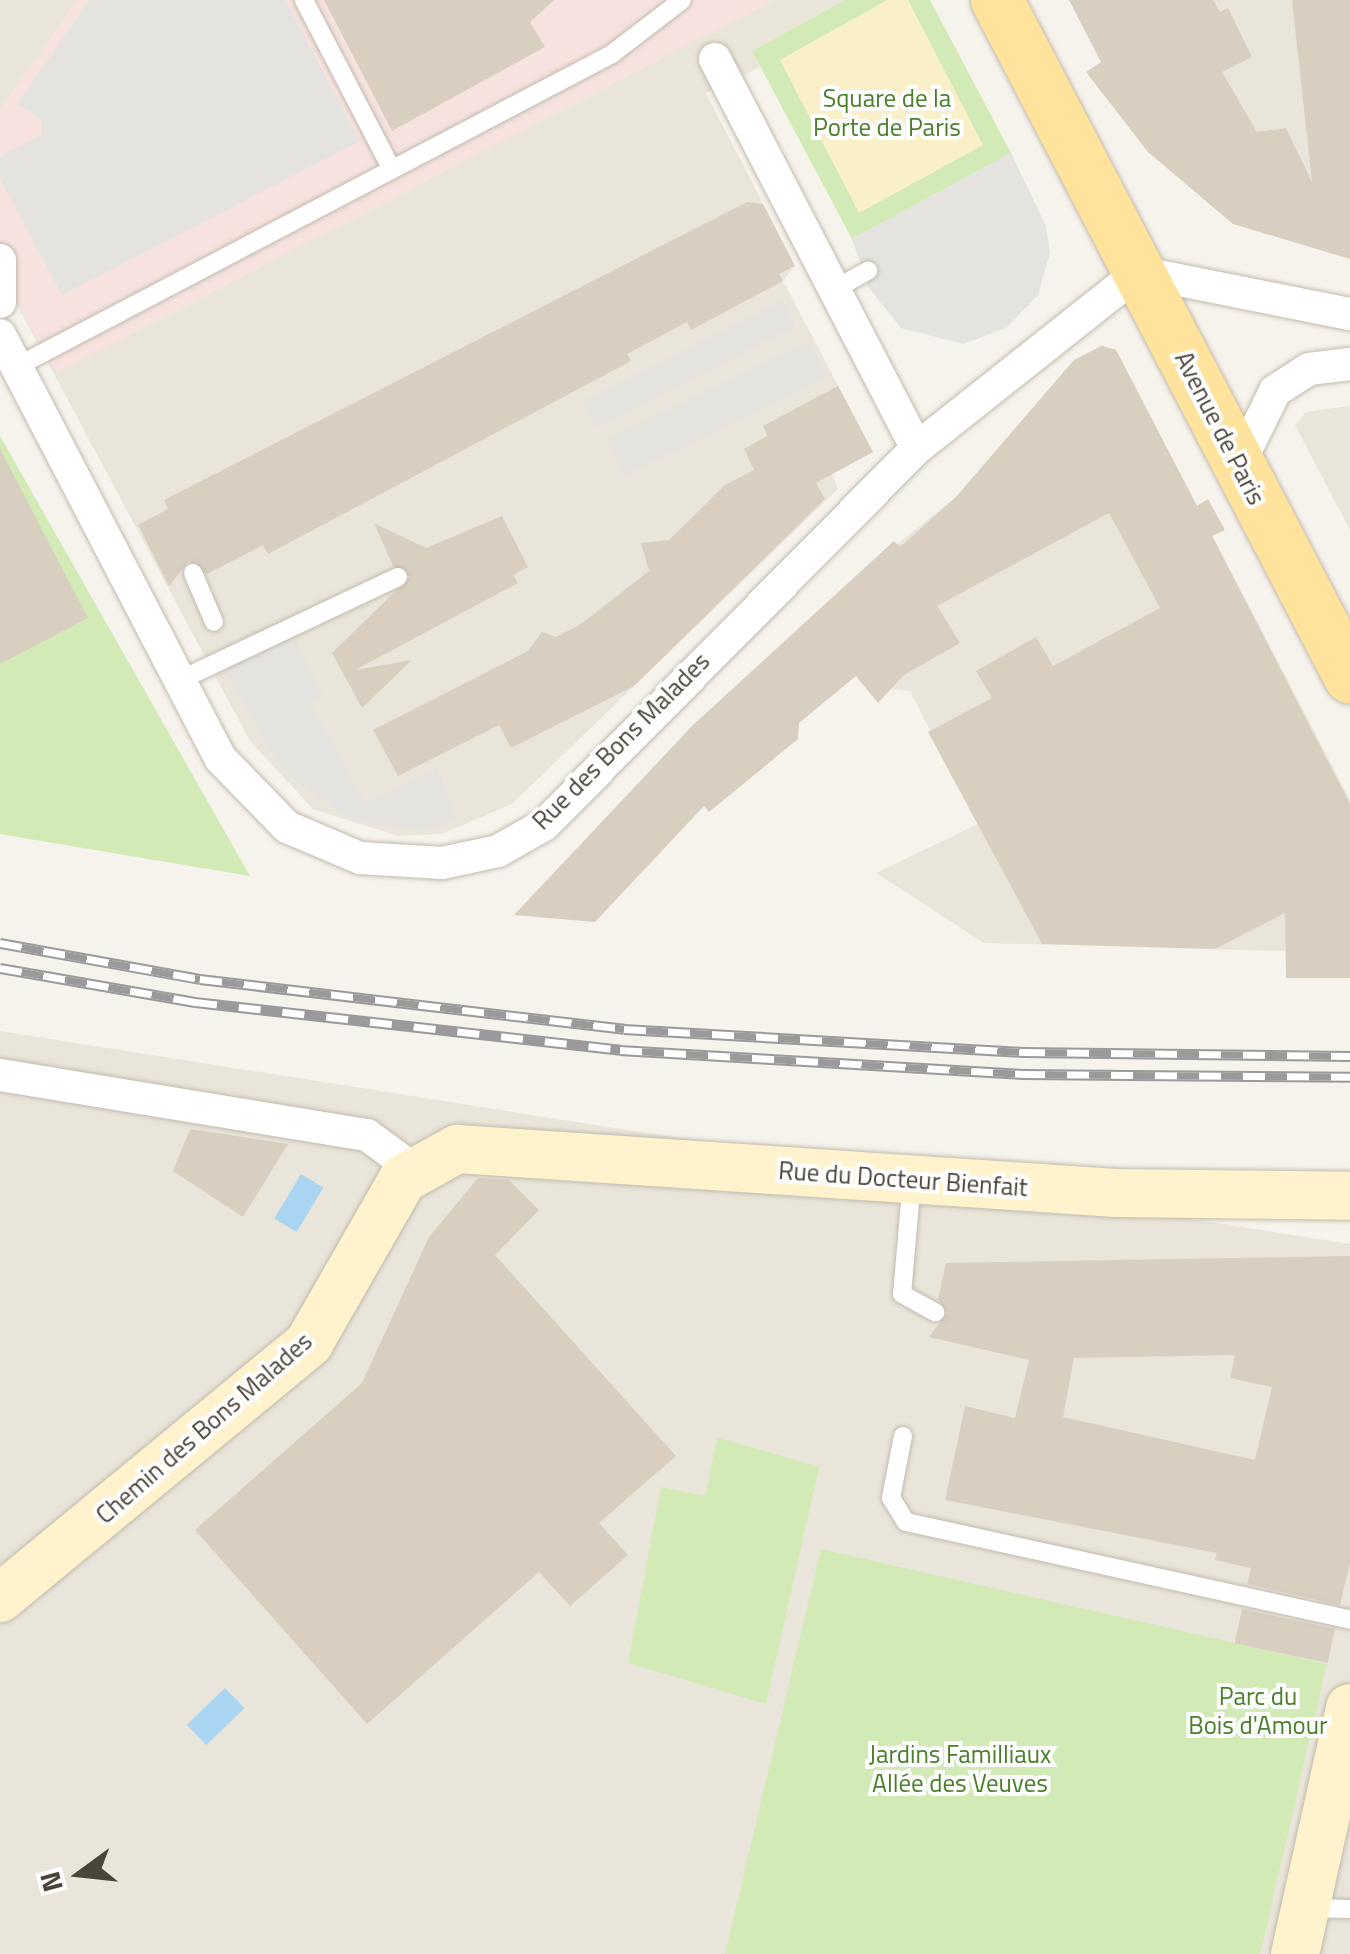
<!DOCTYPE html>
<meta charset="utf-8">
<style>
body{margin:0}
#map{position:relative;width:1350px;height:1954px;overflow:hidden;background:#f6f3ec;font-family:"Titillium Web",sans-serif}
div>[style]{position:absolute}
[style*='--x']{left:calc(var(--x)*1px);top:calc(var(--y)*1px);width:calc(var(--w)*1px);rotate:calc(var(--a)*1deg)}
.residential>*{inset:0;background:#eae5da}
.medical>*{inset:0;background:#f6e3e0}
.green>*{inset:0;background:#d2eab5}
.sand>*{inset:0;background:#f9efc9}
.parking>*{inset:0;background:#e5e3e0;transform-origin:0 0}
.water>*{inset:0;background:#a9d4f2;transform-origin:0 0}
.building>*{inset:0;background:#d8cfc1;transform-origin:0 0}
.roads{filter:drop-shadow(0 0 2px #c2bbae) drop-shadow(0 0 2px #c2bbae)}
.lane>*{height:18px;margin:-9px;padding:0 9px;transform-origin:9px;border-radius:9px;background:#fff}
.street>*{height:32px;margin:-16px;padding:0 16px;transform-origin:16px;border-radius:16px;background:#fff}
.secondary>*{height:48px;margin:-24px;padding:0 24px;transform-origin:24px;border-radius:24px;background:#fff3cd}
.primary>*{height:52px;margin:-26px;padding:0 26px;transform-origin:26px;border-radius:26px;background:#ffe39c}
.rail>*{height:11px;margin-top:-5.5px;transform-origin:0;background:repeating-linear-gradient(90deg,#fff 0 22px,#9a9a9a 0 44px);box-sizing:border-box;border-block:2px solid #9a9a9a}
span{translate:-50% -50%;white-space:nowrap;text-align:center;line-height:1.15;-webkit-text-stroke:8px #fff;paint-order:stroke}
.park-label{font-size:25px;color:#4a7f2a}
.street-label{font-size:25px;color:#4b4439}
.north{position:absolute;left:30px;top:1824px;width:100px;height:100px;-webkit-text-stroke:8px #fff;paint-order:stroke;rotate:255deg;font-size:28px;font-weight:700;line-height:40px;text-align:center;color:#4b4439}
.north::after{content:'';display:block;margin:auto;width:35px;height:45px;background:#4b4439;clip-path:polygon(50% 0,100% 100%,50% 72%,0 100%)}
</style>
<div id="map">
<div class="residential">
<div style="clip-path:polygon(0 0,845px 0,752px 51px,760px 67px,706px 93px,795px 266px,783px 281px,873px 452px,832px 474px,838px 489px,512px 804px,442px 834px,398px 836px,313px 809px,250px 741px,0 273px)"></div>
<div style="clip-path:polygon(1069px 0,1350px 0,1350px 257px)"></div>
<div style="clip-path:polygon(1102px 345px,1116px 350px,1350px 800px,1350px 978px,1285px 951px,984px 943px,876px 873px,978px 824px,910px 691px,891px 689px,876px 561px,956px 497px,1074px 360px)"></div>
<div style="clip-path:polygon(1350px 406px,1350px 530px,1295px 425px,1306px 412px)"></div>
<div style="clip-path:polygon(0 1031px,1350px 1244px,1350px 1954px,0 1954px)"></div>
</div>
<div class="medical">
<div style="clip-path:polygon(77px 0,774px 0,57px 373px,0 273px,0 109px)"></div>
</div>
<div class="green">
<div style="clip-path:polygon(845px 0,930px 0,1011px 153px,852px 239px,752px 51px)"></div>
<div style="clip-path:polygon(0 436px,250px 876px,0 834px)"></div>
<div style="clip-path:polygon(717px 1437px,819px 1467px,766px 1704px,628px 1663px,661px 1487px,705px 1496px)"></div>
<div style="clip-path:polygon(821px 1549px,1327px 1664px,1260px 1954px,725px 1954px)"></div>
</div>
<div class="sand">
<div style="clip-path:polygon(887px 0,908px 0,983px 145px,859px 213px,780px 60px)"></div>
</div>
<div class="parking">
<div style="clip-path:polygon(89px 0,285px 0,360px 141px,62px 295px,0 179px,0 157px,42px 134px,41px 120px,18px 103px)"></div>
<div style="clip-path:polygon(1011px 153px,1046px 226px,1050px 253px,1038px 295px,1006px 328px,963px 344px,901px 328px,869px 288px,852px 239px)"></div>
<div style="left:782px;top:300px;width:30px;height:223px;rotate:63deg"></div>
<div style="left:810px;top:340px;width:41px;height:227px;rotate:64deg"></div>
<div style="clip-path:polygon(292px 634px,323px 695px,310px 702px,365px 803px,437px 767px,458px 820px,429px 830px,357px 822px,283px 772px,223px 668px)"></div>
</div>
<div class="water">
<div style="left:301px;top:1174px;width:26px;height:52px;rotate:31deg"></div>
<div style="left:225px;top:1688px;width:28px;height:53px;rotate:46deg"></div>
</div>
<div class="building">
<div style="clip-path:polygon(324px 0,554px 0,530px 22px,545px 47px,392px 131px)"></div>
<div style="clip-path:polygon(1069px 0,1213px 0,1220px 12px,1228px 8px,1252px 57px,1222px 72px,1257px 132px,1286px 128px,1312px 182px,1292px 0,1350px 0,1350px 259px,1233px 224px,1148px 152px,1086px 72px,1101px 62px)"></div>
<div style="clip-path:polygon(747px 202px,763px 204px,795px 266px,779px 274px,783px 281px,691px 330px,687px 322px,627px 354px,631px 361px,268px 554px,263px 545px,207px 574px,189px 561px,169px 586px,138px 525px,168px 509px,164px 500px)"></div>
<div style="clip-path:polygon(1102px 346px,1116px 350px,1197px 506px,1208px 499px,1225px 530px,1212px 536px,1350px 804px,1350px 978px,1286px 978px,1285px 913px,1215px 949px,1042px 944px,928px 732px,992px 698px,976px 671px,1036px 637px,1053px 666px,1160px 608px,1109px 513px,937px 606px,960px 643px,904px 675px,878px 703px,856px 676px,799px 723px,798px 739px,709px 812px,704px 806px,595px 922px,514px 915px,693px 725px,894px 541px,900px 547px,956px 497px,1074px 360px)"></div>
<div style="clip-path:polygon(838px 386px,873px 452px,816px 483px,825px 499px,634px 686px,511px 748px,499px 725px,398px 776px,373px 730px,528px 651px,542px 632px,556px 637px,581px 624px,649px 571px,641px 543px,669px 540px,725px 485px,754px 470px,744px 449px,767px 436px,763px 426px)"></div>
<div style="clip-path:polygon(0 449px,88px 618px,0 664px)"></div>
<div style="clip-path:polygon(502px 516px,528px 567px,513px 575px,518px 583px,355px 670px,412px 660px,362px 708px,332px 653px,410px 577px,393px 566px,374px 523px,426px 548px)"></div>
<div style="clip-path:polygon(190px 1129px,288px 1144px,243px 1217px,173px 1171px)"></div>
<div style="clip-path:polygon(478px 1178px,509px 1180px,539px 1210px,495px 1255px,676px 1456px,599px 1523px,628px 1555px,570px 1606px,539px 1572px,367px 1724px,195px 1530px,362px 1383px,429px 1237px)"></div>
<div style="clip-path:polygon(evenodd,1350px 1256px,1350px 1563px,1340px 1605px,1247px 1584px,1251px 1568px,1215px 1560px,1217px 1553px,945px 1500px,965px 1406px,1015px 1418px,1029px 1360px,929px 1337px,947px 1313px,938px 1299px,946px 1263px,1350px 1256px,1235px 1355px,1230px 1378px,1272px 1387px,1255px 1460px,1063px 1417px,1074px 1358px,1235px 1355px)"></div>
<div style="left:1242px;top:1609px;width:95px;height:35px;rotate:12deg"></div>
</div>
<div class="roads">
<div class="lane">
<div style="--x:304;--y:0;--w:191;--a:62.6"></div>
<div style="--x:835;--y:289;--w:38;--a:-29"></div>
<div style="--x:18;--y:366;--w:671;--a:-27.71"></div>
<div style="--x:612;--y:54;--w:88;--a:-37.6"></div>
<div style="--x:193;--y:573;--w:53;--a:66.8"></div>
<div style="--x:180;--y:680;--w:241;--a:-25.3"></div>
<div style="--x:912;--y:1180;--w:114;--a:95"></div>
<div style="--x:902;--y:1294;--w:38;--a:29"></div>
<div style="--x:903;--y:1436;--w:63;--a:101"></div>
<div style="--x:891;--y:1498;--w:28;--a:58"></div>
<div style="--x:906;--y:1522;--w:455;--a:12.4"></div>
<div style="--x:1305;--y:1908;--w:45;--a:1.3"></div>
</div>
<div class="street">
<div style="--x:715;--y:59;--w:438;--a:62.6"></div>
<div style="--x:0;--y:260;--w:42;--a:90"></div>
<div style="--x:0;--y:335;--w:477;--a:62.5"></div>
<div style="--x:220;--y:758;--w:96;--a:45.8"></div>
<div style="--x:287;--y:827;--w:79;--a:23"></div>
<div style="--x:360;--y:858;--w:82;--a:3.5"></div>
<div style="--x:442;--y:863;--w:57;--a:-12.1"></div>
<div style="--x:498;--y:851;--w:53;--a:-29.5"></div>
<div style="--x:544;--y:825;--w:530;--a:-45.31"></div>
<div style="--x:917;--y:448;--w:283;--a:-38.4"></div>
<div style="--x:1139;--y:272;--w:215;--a:11.3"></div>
<div style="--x:1239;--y:464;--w:81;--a:-63.7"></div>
<div style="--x:1275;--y:391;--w:40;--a:-32.9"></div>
<div style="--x:1309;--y:369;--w:41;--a:-7"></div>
<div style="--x:0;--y:1075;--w:372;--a:9.3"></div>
<div style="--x:367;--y:1135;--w:62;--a:36.5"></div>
</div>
<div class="secondary">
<div style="--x:0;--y:1598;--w:401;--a:-39.5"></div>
<div style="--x:309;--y:1343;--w:189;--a:-60.2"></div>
<div style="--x:403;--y:1179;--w:62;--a:-29.1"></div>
<div style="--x:457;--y:1149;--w:660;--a:3.82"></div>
<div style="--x:1116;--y:1193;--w:234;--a:0.7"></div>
<div style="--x:1295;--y:1954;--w:252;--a:-77.4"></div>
</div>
<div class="primary">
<div style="--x:997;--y:0;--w:764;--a:62.46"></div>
</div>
</div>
<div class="rail">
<div style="--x:0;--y:943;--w:203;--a:10.2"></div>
<div style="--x:200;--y:979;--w:427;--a:6.7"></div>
<div style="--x:624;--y:1029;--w:400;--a:3.3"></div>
<div style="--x:1023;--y:1052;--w:327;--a:0.7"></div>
<div style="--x:0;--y:968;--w:198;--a:9.9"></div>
<div style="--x:195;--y:1002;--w:428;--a:6.4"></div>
<div style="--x:620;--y:1050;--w:404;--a:3.4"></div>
<div style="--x:1023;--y:1074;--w:327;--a:0.5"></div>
</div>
<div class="park-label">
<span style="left:887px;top:113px">Square de la<br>Porte de Paris</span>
<span style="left:1258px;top:1711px">Parc du<br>Bois d'Amour</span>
<span style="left:960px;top:1769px">Jardins Familliaux<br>Allée des Veuves</span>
</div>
<div class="street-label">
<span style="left:1220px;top:428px;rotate:63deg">Avenue de Paris</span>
<span style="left:621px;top:741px;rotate:-45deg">Rue des Bons Malades</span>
<span style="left:903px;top:1179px;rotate:4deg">Rue du Docteur Bienfait</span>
<span style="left:204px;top:1428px;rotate:-41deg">Chemin des Bons Malades</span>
</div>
<div class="north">N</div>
</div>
